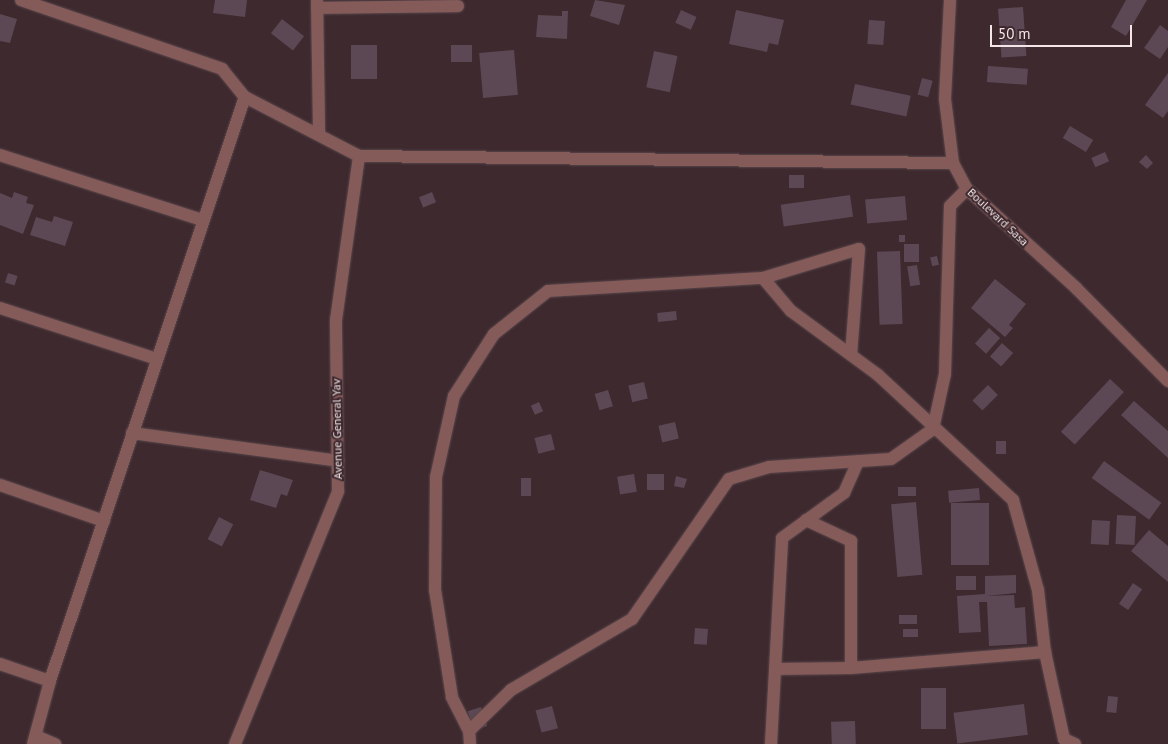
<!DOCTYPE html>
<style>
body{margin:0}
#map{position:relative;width:1168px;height:744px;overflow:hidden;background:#3d292e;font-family:"PT Sans",sans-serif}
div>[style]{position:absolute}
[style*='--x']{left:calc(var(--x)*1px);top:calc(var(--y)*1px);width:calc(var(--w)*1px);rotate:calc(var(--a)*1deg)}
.building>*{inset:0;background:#5b4854;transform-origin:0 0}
.roads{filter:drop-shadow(0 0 1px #5a474c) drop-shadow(0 0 1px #5a474c)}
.minor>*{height:12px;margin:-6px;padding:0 6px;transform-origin:6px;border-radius:6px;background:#855b59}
span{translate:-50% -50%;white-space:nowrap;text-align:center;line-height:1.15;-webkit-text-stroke:4px #3d292e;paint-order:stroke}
.street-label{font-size:12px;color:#f3e5e8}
.scale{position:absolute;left:990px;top:25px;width:142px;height:22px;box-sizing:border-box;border:2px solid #f3e5e8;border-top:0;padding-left:6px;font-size:15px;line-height:18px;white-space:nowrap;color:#f3e5e8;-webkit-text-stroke:4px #3d292e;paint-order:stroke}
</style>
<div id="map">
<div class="building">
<div style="clip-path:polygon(215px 0,247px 0,245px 17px,213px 13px)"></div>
<div style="clip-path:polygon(595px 0,625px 5px,619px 25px,590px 16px)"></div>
<div style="clip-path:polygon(1126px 0,1147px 0,1126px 36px,1111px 27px)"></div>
<div style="left:1023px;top:7px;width:49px;height:25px;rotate:86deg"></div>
<div style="left:681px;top:10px;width:17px;height:14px;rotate:24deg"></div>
<div style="clip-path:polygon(736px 10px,784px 20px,778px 45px,769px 43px,767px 52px,729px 44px)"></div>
<div style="clip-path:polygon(562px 11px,568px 11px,567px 39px,536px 37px,538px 15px,562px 16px)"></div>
<div style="clip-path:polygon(0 14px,17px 19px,10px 43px,0 41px)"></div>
<div style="left:282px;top:19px;width:28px;height:18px;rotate:38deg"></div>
<div style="left:869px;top:20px;width:16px;height:24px;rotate:4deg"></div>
<div style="clip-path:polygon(1160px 25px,1168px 31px,1168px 47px,1160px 59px,1144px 48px)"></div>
<div style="left:351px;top:45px;width:26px;height:34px"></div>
<div style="left:451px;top:45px;width:21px;height:17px"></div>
<div style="left:514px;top:50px;width:45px;height:35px;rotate:85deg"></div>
<div style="left:654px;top:51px;width:24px;height:37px;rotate:12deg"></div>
<div style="left:988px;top:66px;width:40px;height:16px;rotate:4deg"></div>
<div style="clip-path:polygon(1168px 73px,1168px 111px,1163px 118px,1145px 105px)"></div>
<div style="left:922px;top:78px;width:11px;height:17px;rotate:15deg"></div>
<div style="left:855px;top:84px;width:57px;height:21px;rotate:12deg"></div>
<div style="left:1070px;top:126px;width:27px;height:14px;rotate:31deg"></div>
<div style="left:1105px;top:152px;width:10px;height:15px;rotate:66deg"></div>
<div style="clip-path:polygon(1146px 155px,1153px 163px,1147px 169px,1139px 162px)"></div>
<div style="left:804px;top:175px;width:13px;height:15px;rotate:90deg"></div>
<div style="clip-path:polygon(14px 192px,28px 197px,26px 203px,34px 205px,23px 234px,0 225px,0 193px,12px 198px)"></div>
<div style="left:432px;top:192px;width:11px;height:14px;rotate:68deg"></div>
<div style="left:850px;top:195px;width:22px;height:70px;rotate:82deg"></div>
<div style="left:905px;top:196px;width:24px;height:40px;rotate:85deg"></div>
<div style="clip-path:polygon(54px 216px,73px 222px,65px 246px,30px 235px,36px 217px,52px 222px)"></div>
<div style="left:899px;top:235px;width:6px;height:7px"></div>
<div style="left:904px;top:244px;width:15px;height:18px"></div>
<div style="left:900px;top:251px;width:73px;height:23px;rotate:88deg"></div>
<div style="left:937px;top:256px;width:9px;height:7px;rotate:77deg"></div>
<div style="left:917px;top:265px;width:20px;height:10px;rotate:81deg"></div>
<div style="left:8px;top:273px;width:10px;height:10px;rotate:17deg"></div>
<div style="clip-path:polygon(995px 279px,1026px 304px,1009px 325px,1013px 328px,1005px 337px,971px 308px)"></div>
<div style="left:676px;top:311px;width:9px;height:19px;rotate:84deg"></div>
<div style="left:989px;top:328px;width:15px;height:21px;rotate:42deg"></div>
<div style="left:1002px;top:343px;width:15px;height:18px;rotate:42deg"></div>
<div style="left:1110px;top:379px;width:19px;height:72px;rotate:43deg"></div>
<div style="left:644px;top:382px;width:17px;height:16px;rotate:77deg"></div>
<div style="left:988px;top:385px;width:14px;height:22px;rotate:45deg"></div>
<div style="left:608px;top:390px;width:17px;height:14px;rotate:73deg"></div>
<div style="clip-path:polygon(1134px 401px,1168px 431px,1168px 458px,1121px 415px)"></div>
<div style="left:539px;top:402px;width:10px;height:9px;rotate:66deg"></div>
<div style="left:675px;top:422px;width:17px;height:17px;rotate:77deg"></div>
<div style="left:551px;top:434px;width:16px;height:17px;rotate:76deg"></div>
<div style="left:996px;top:441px;width:10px;height:13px"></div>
<div style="left:1104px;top:461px;width:71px;height:21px;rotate:36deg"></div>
<div style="clip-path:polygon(260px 470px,293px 480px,287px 496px,281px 494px,276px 508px,250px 500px)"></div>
<div style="left:634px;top:474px;width:18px;height:17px;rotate:81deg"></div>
<div style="left:647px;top:474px;width:17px;height:16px"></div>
<div style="clip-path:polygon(676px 476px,687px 479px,684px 488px,674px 486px)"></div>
<div style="left:521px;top:478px;width:10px;height:18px"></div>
<div style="left:898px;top:487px;width:18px;height:9px"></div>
<div style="left:979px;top:488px;width:12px;height:31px;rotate:85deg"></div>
<div style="left:916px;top:502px;width:73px;height:25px;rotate:85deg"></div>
<div style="left:951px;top:503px;width:38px;height:62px"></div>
<div style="left:1117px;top:515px;width:19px;height:29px;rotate:3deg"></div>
<div style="left:219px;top:517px;width:16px;height:25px;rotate:27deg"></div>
<div style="left:1092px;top:520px;width:18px;height:24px;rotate:3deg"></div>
<div style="clip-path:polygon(1149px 530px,1168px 546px,1168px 582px,1131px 551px)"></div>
<div style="clip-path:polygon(1016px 575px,1016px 593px,986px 596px,1014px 595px,1015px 608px,1025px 607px,1027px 644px,989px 646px,987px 602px,979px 602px,981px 632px,959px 633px,957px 596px,985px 594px,985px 576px)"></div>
<div style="left:956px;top:576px;width:20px;height:14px"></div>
<div style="left:1133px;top:583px;width:11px;height:25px;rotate:34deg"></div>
<div style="left:899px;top:615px;width:18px;height:9px"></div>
<div style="left:695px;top:628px;width:13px;height:16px;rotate:4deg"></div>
<div style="left:903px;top:629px;width:15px;height:8px"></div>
<div style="left:921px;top:688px;width:25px;height:41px"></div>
<div style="left:1108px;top:696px;width:10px;height:16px;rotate:6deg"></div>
<div style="left:1024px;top:704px;width:31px;height:71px;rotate:83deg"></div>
<div style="left:552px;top:706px;width:23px;height:17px;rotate:75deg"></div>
<div style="left:481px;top:707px;width:20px;height:14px;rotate:72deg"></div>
<div style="left:855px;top:721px;width:23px;height:24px;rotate:88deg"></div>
</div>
<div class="roads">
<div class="minor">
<div style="--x:21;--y:0;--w:213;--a:18.9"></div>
<div style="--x:222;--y:69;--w:36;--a:51"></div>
<div style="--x:245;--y:97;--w:128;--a:27.4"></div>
<div style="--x:359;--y:156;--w:594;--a:0.68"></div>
<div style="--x:317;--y:0;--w:133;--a:89.1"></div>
<div style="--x:950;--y:0;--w:99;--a:92.9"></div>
<div style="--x:945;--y:99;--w:64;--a:82.9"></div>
<div style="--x:953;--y:163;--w:30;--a:62"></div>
<div style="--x:967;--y:189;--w:147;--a:42.2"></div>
<div style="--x:1076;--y:288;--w:131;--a:45.3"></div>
<div style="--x:317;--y:8;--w:141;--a:-0.8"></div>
<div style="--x:0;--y:155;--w:213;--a:17.8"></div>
<div style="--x:763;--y:278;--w:100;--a:-16.8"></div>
<div style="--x:859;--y:249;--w:106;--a:94.3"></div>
<div style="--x:0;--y:308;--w:165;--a:18"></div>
<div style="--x:132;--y:433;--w:208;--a:7.7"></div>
<div style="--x:0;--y:485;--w:110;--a:19.1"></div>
<div style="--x:806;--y:520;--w:50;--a:25"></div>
<div style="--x:851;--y:541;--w:127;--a:90"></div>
<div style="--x:0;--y:664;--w:53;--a:18.8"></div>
<div style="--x:775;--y:669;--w:76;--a:-0.8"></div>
<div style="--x:851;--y:668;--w:195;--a:-4.7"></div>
<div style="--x:469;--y:731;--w:38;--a:-117"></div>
<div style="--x:452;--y:697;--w:108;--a:-99"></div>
<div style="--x:435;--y:590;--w:113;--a:-89.5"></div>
<div style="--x:436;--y:477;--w:83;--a:-77.5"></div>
<div style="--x:454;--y:396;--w:74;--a:-57.2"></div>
<div style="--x:494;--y:334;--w:69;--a:-38.5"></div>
<div style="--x:548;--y:291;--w:215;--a:-3.5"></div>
<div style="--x:763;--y:278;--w:43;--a:49.7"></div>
<div style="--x:791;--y:311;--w:108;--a:36.3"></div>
<div style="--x:878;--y:375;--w:184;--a:42.8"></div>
<div style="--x:1013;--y:500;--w:93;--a:74.5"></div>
<div style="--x:1038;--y:590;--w:62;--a:83.6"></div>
<div style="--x:1045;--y:652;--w:89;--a:77.7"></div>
<div style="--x:1064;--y:739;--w:12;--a:24"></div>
<div style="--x:36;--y:736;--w:21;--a:23"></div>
<div style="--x:33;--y:744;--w:65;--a:-74.9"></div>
<div style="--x:50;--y:681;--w:616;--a:-71.54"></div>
<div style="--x:235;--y:744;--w:273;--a:-67.8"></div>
<div style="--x:338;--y:491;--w:171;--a:-90.7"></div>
<div style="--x:336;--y:320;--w:166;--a:-82"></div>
<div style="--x:470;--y:744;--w:13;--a:-94"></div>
<div style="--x:469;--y:731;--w:59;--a:-44.3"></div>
<div style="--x:511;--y:690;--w:140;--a:-30.4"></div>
<div style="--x:632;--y:619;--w:170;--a:-55.3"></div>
<div style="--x:729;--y:479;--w:42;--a:-16.7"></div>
<div style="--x:769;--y:467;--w:122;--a:-3.8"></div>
<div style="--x:891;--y:459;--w:52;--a:-35.5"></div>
<div style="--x:933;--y:429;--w:56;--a:-77.7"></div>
<div style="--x:945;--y:374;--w:168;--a:-88.3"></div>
<div style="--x:950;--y:206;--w:24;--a:-45"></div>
<div style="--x:771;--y:744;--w:206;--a:-86.9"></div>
<div style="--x:782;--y:538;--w:77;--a:-36"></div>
<div style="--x:844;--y:493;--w:35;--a:-66"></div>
</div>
</div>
<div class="street-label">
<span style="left:998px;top:217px;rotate:43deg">Boulevard Sasa</span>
<span style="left:337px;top:429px;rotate:-91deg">Avenue General Yav</span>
</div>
<div class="scale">50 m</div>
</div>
